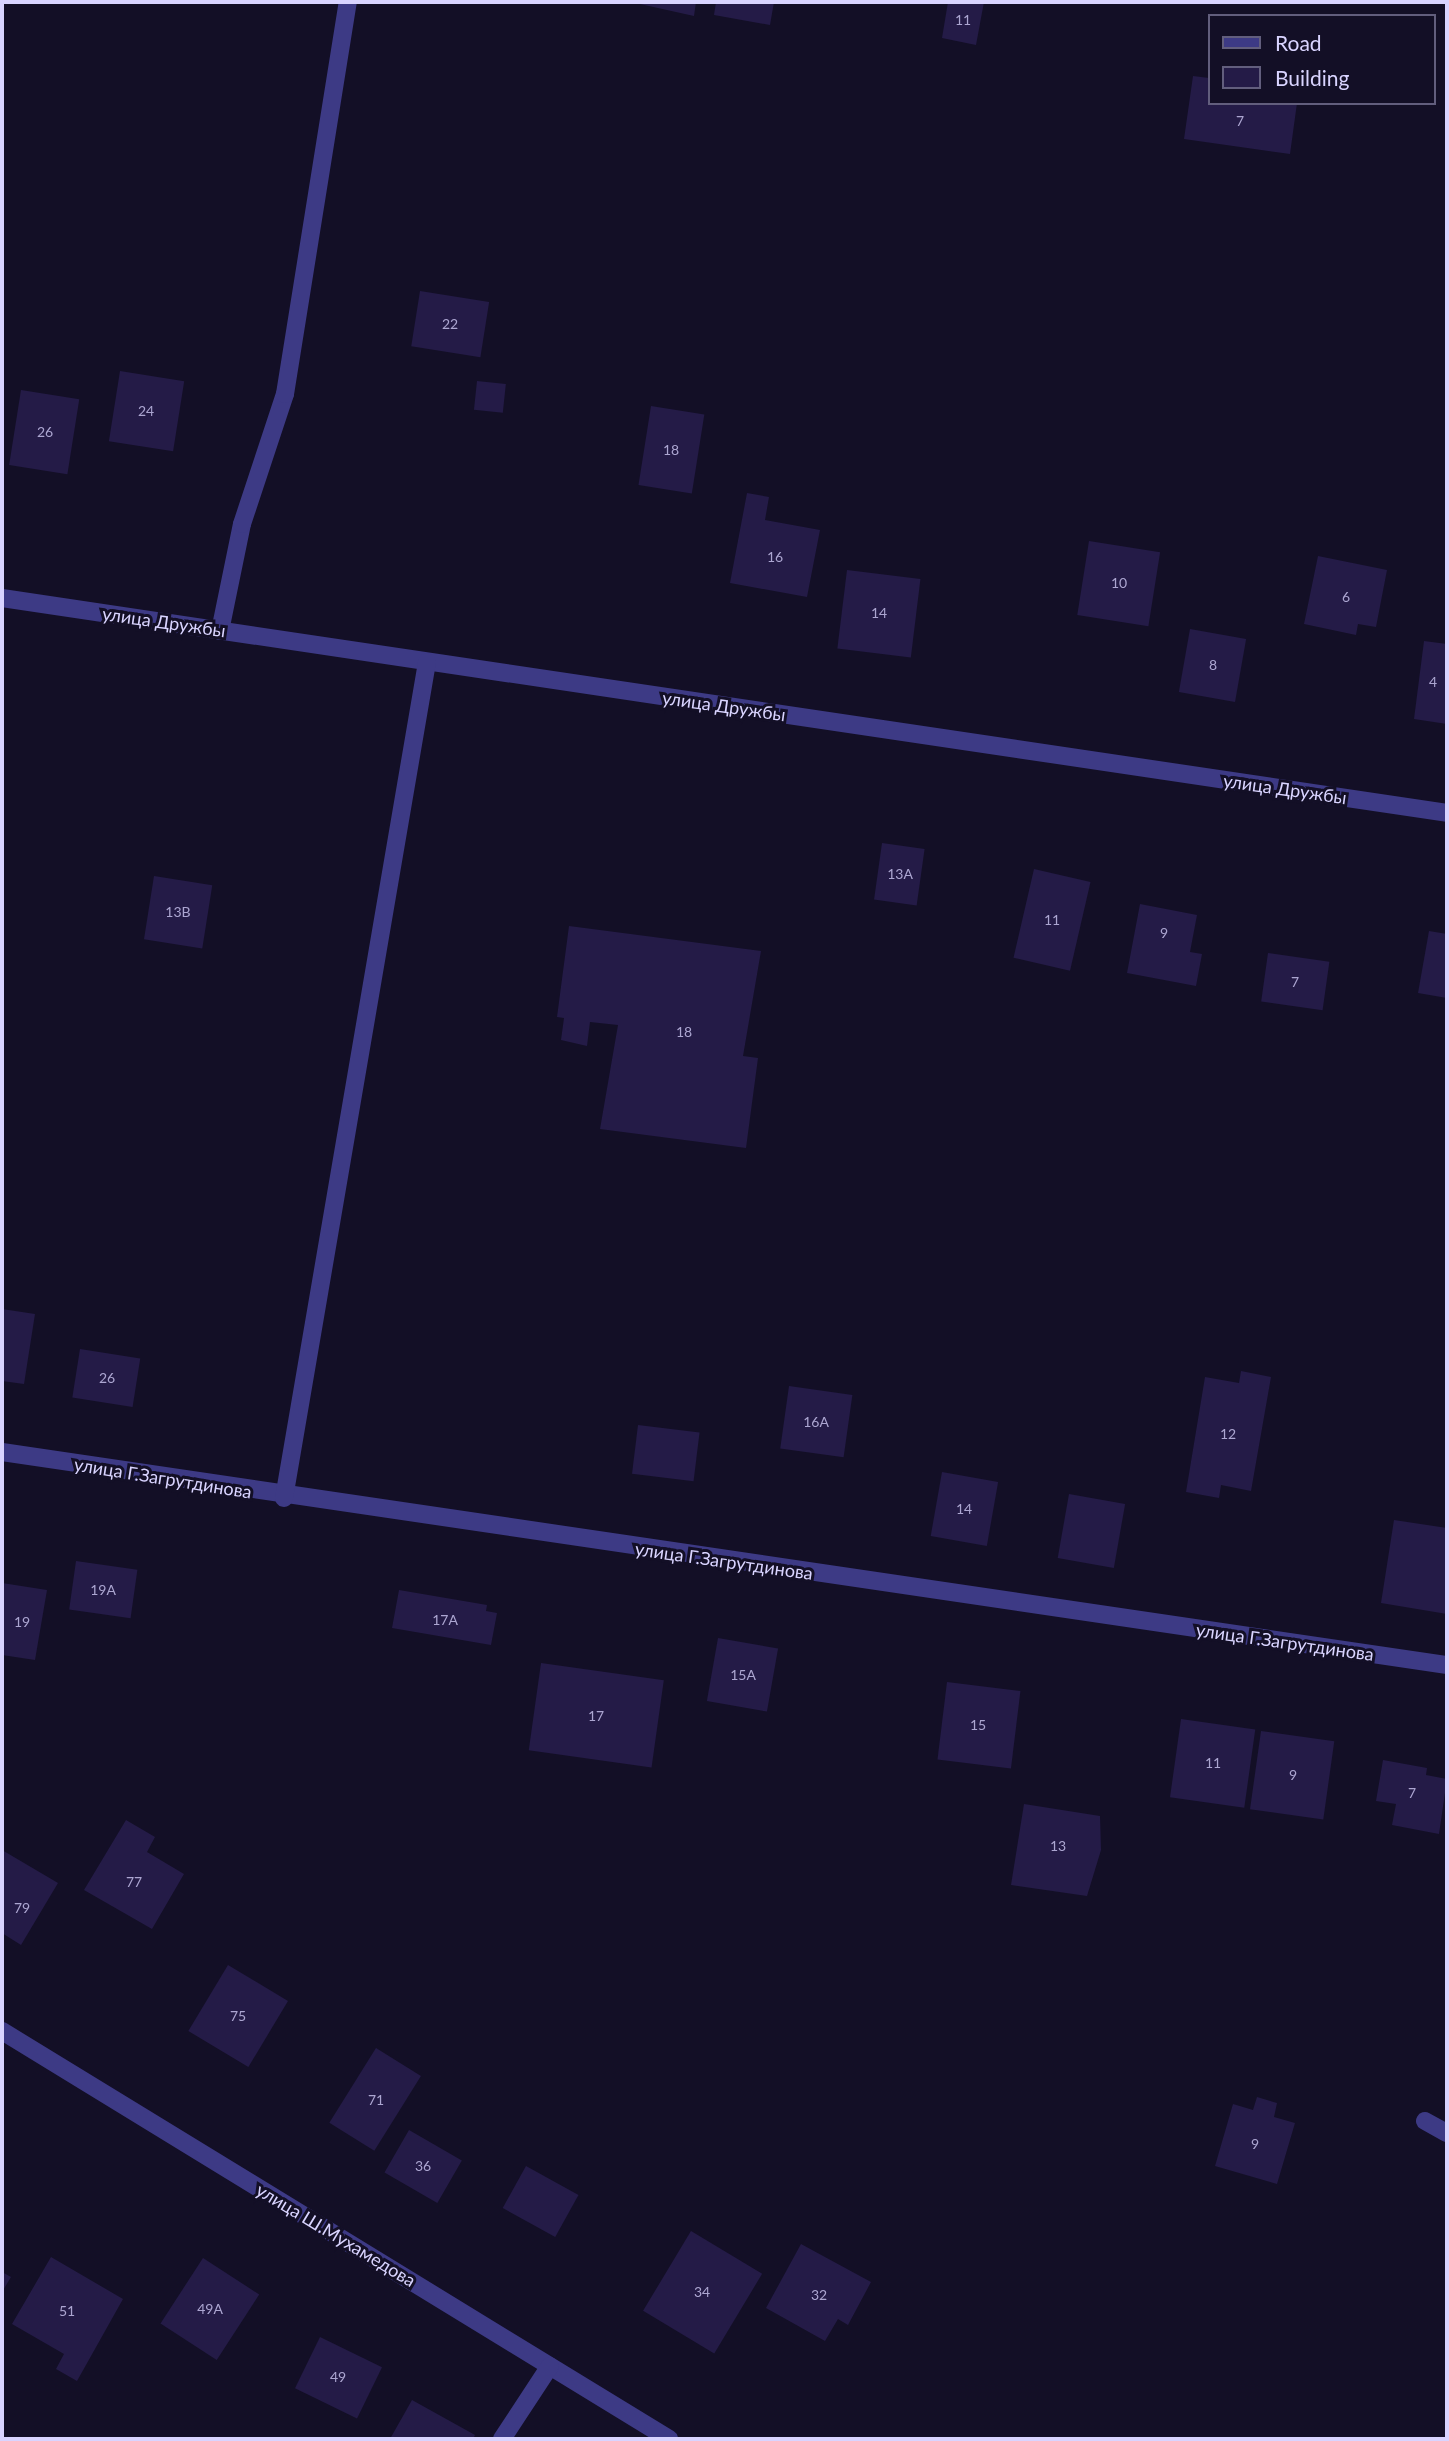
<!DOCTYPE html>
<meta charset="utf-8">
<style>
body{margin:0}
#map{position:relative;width:1449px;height:2441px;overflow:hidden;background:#130f26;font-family:Lato,sans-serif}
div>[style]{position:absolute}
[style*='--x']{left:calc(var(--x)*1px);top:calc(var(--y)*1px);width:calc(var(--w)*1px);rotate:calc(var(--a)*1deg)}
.building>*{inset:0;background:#241b47;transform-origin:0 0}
.minor>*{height:18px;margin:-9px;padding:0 9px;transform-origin:9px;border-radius:9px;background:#3d3a85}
span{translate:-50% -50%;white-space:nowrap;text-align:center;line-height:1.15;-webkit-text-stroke:6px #130f26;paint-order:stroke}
.number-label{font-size:14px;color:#aca6d1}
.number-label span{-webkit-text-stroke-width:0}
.street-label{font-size:18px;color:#d9d4ff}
.frame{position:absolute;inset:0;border:4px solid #d9d4ff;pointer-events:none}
.legend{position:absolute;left:1208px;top:14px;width:228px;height:91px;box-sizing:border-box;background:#130f26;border:2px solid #625e7d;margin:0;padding:9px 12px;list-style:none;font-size:21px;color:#d9d4ff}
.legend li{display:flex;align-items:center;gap:14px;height:35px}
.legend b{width:35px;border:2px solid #625e7d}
</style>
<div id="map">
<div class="building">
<div style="clip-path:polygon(631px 2px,696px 2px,694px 16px)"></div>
<div style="clip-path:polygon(716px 2px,774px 2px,770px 25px,714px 15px)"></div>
<div style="clip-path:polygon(948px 2px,984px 2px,976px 45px,942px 38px)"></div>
<div style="clip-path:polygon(1193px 76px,1209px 78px,1209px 103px,1297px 103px,1290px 154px,1184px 139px)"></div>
<div style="left:420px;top:291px;width:70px;height:56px;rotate:9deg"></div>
<div style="left:120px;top:371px;width:65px;height:71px;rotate:9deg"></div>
<div style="left:477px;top:381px;width:29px;height:29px;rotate:6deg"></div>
<div style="left:21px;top:390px;width:59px;height:76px;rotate:9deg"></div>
<div style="left:651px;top:406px;width:54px;height:80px;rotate:9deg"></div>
<div style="clip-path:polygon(747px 493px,769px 497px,765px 520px,820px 530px,807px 597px,730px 583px)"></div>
<div style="left:1089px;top:541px;width:72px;height:75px;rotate:9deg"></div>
<div style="clip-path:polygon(1318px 556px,1387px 570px,1376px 627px,1358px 624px,1356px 635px,1304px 624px)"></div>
<div style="left:847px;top:570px;width:74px;height:79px;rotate:7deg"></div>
<div style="left:1190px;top:629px;width:57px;height:64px;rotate:10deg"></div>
<div style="clip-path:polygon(1424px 641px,1447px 644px,1447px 724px,1414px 719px)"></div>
<div style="left:882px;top:843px;width:43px;height:57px;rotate:8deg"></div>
<div style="left:1034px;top:869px;width:58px;height:91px;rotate:13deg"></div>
<div style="left:154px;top:876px;width:59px;height:64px;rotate:9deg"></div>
<div style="clip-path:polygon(1140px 904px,1197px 915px,1190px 952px,1202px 954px,1196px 986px,1127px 973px)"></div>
<div style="clip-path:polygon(569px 926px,761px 951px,743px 1056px,758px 1058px,746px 1148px,600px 1129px,618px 1025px,590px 1022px,587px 1046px,561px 1040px,564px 1018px,557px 1017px)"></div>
<div style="clip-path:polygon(1429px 931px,1447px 934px,1447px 998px,1418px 993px)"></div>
<div style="left:1268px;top:953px;width:62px;height:49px;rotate:8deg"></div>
<div style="clip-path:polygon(2px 1309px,35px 1314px,24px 1384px,2px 1381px)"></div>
<div style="left:80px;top:1349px;width:61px;height:49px;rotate:9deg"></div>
<div style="clip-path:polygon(1241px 1371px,1271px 1377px,1251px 1491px,1221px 1485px,1219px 1498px,1186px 1492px,1205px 1377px,1239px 1383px)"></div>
<div style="left:789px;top:1386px;width:64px;height:63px;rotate:8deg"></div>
<div style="left:638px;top:1425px;width:62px;height:49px;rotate:7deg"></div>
<div style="left:942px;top:1472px;width:57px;height:65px;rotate:10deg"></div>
<div style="left:1069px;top:1494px;width:57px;height:65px;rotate:10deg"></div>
<div style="clip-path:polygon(1394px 1520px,1447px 1528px,1447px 1614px,1381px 1603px)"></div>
<div style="left:76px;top:1561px;width:62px;height:49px;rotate:8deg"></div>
<div style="clip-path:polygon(2px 1583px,47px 1590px,35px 1660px,2px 1655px)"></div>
<div style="clip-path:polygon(399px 1590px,487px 1605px,486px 1611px,497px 1613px,491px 1645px,392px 1628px)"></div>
<div style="left:718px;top:1638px;width:61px;height:64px;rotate:10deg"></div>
<div style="left:541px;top:1663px;width:124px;height:88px;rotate:8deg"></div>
<div style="left:947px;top:1682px;width:74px;height:78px;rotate:7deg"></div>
<div style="left:1181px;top:1719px;width:75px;height:79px;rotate:8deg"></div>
<div style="left:1261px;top:1731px;width:74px;height:79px;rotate:8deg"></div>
<div style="clip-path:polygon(1383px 1760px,1427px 1768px,1426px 1775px,1447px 1779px,1439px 1834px,1392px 1825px,1396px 1804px,1376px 1801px)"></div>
<div style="clip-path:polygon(1024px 1804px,1100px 1816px,1101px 1850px,1087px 1896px,1011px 1885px)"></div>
<div style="clip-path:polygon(126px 1820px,155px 1837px,147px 1852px,184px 1874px,152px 1929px,84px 1890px)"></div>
<div style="clip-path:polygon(2px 1850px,58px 1883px,21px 1945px,2px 1933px)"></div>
<div style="left:228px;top:1965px;width:70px;height:77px;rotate:31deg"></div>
<div style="left:376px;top:2048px;width:53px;height:88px;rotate:32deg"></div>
<div style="clip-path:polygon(1257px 2097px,1277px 2103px,1274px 2117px,1295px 2123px,1277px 2184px,1215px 2166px,1233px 2104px,1253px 2110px)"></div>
<div style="left:409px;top:2130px;width:61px;height:49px;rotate:30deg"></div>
<div style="left:526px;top:2166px;width:60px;height:48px;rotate:29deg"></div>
<div style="left:691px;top:2231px;width:83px;height:93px;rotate:31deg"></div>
<div style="clip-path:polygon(801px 2244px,871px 2282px,848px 2325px,838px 2319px,825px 2341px,766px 2308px)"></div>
<div style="clip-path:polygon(51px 2257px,123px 2299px,77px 2381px,56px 2369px,64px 2354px,12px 2324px)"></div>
<div style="left:203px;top:2258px;width:67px;height:78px;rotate:33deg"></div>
<div style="clip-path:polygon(2px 2272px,11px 2277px,2px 2292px)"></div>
<div style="left:320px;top:2337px;width:69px;height:57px;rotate:26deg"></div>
<div style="clip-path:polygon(412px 2400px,475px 2435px,473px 2439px,390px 2439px)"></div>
</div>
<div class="minor">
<div style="--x:2;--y:598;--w:1461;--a:8.46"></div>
<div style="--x:220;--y:631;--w:109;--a:-78.4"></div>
<div style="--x:242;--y:524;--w:137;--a:-71.7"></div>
<div style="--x:285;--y:394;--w:397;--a:-80.9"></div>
<div style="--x:2;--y:1452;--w:1461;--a:8.39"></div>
<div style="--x:284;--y:1498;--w:848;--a:-80.29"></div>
<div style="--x:2;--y:2031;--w:782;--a:31.45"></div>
<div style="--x:1425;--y:2121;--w:25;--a:29"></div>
<div style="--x:502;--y:2439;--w:87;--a:-56.7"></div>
</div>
<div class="number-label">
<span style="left:963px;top:20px">11</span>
<span style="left:1240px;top:121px">7</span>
<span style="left:450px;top:324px">22</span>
<span style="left:146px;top:411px">24</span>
<span style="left:45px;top:432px">26</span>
<span style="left:671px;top:450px">18</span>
<span style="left:775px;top:557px">16</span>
<span style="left:1119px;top:583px">10</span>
<span style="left:1346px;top:597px">6</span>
<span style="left:879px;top:613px">14</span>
<span style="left:1213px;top:665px">8</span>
<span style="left:1433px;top:682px">4</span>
<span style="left:900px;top:874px">13А</span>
<span style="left:178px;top:912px">13В</span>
<span style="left:1052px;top:920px">11</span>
<span style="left:1164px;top:933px">9</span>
<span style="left:1295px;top:982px">7</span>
<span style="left:684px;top:1032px">18</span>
<span style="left:107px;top:1378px">26</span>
<span style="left:816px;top:1422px">16А</span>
<span style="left:1228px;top:1434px">12</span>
<span style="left:964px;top:1509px">14</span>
<span style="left:103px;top:1590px">19А</span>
<span style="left:445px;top:1620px">17А</span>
<span style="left:22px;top:1622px">19</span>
<span style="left:743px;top:1675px">15А</span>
<span style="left:596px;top:1716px">17</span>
<span style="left:978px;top:1725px">15</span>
<span style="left:1213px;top:1763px">11</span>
<span style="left:1293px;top:1775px">9</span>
<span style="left:1412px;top:1793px">7</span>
<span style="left:1058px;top:1846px">13</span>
<span style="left:134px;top:1882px">77</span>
<span style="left:22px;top:1908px">79</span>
<span style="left:238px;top:2016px">75</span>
<span style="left:376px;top:2100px">71</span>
<span style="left:1255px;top:2144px">9</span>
<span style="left:423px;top:2166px">36</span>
<span style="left:702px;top:2292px">34</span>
<span style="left:819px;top:2295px">32</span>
<span style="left:210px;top:2309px">49А</span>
<span style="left:67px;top:2311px">51</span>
<span style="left:338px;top:2377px">49</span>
</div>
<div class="street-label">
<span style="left:164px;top:622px;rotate:8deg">улица Дружбы</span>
<span style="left:724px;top:706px;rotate:8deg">улица Дружбы</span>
<span style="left:1285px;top:789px;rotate:8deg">улица Дружбы</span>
<span style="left:163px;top:1478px;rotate:9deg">улица Г.Загрутдинова</span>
<span style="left:724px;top:1561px;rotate:8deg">улица Г.Загрутдинова</span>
<span style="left:1285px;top:1642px;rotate:8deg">улица Г.Загрутдинова</span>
<span style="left:336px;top:2235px;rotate:31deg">улица Ш.Мухамедова</span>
</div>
<div class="frame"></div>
<ul class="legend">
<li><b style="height:9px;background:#3d3a85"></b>Road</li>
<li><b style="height:19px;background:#241b47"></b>Building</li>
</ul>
</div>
